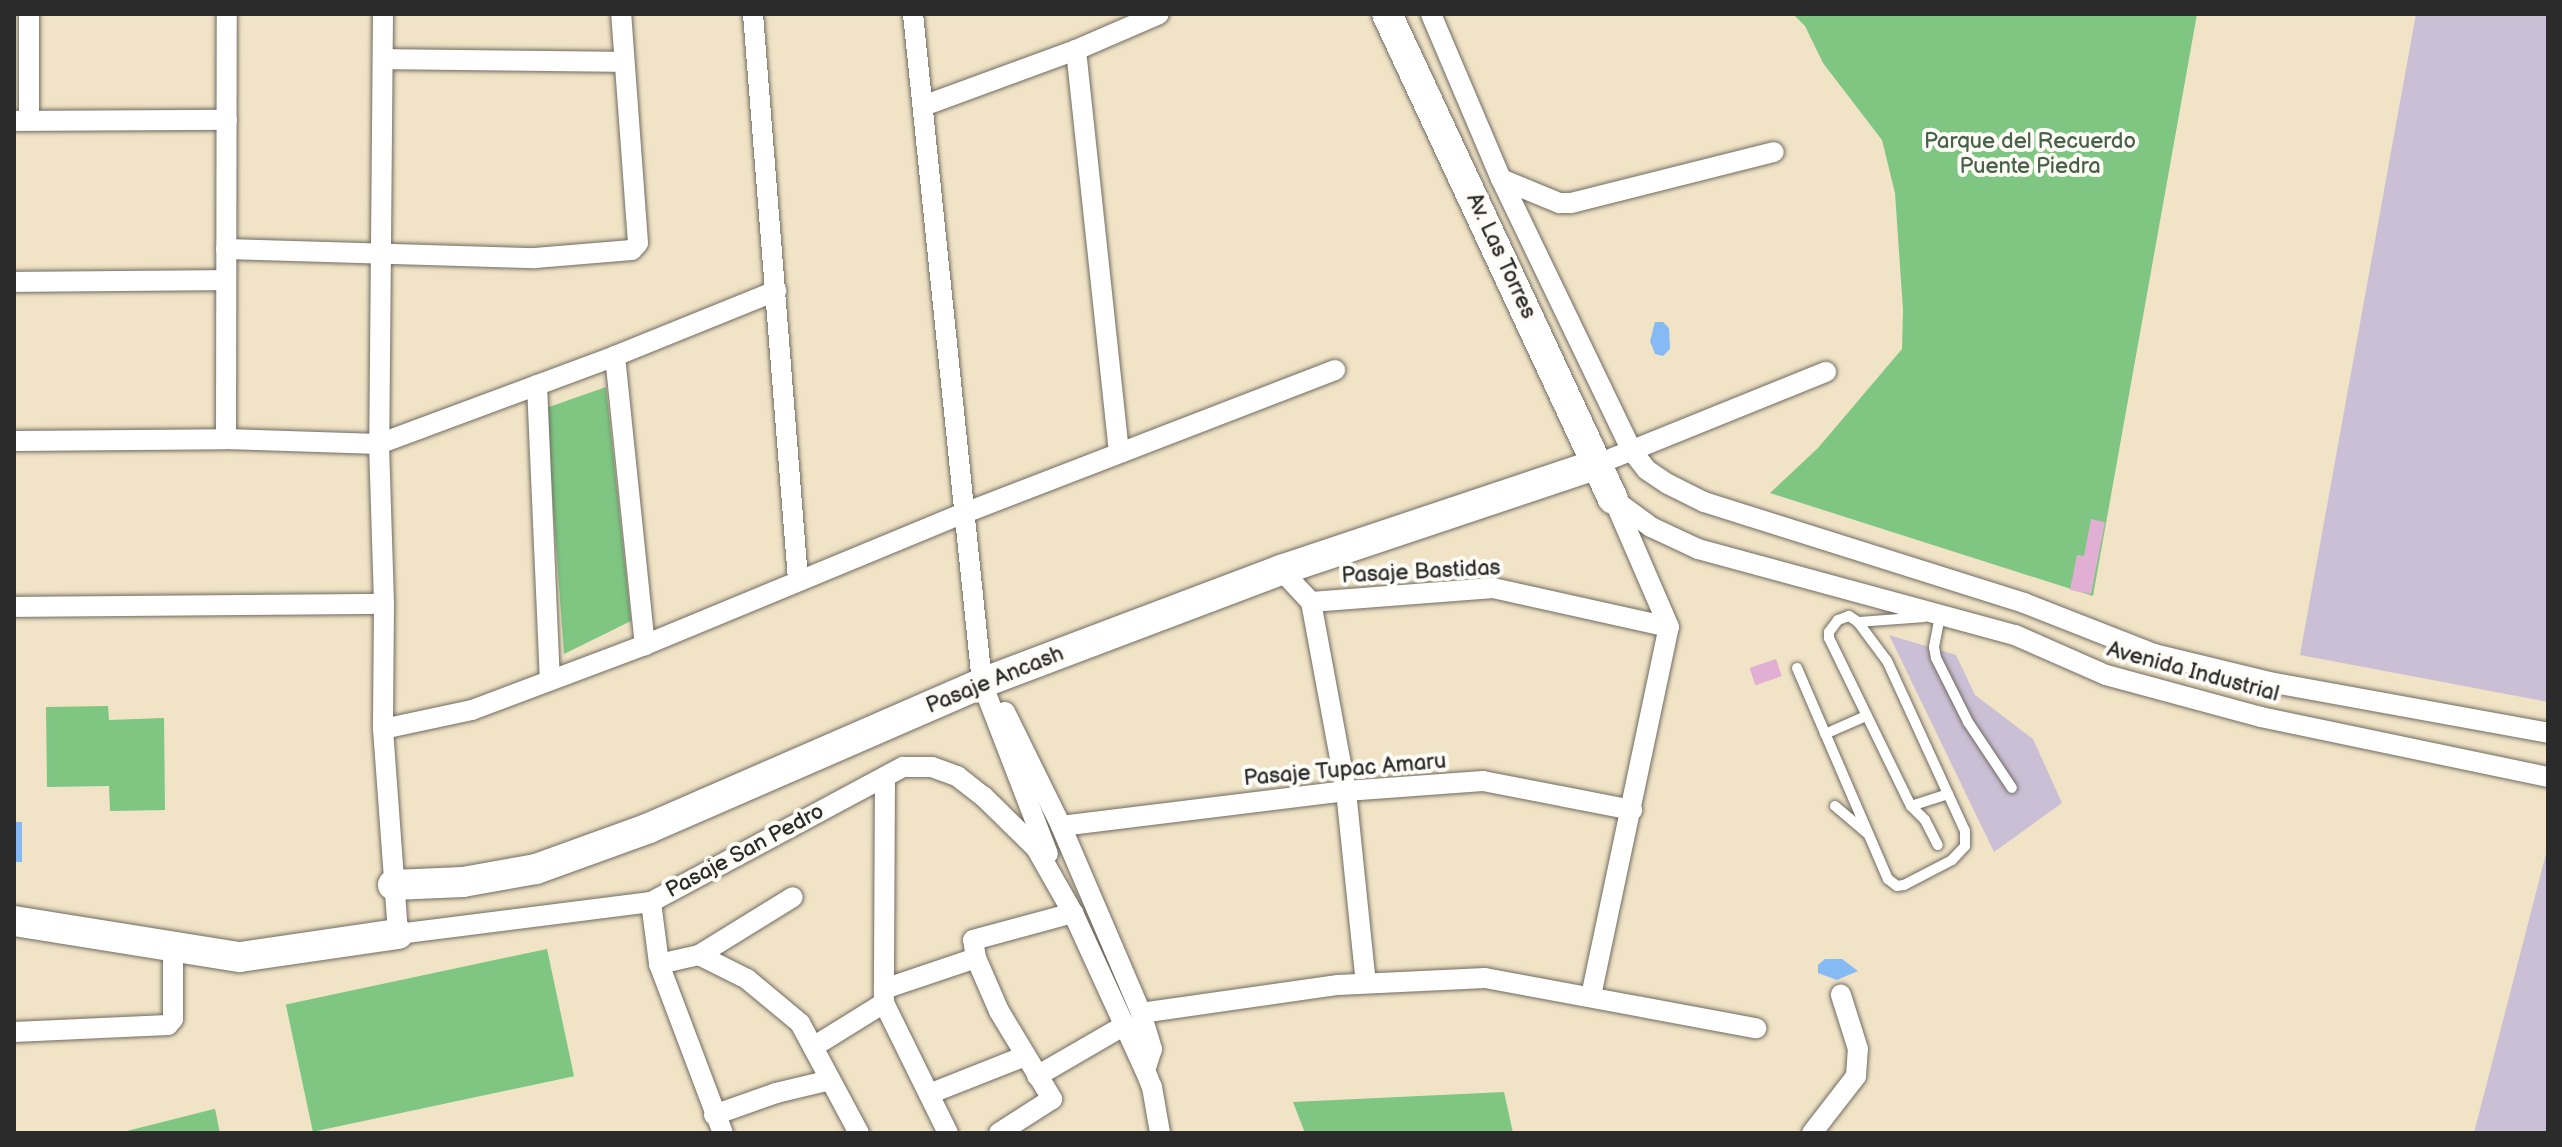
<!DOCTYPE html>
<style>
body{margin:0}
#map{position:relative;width:2562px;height:1147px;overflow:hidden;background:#f0e3c6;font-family:"Balsamiq Sans",sans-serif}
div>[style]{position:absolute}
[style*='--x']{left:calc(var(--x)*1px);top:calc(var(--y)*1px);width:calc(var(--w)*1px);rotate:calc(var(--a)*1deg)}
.industrial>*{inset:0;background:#cbbfd5}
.green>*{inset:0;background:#7ec682;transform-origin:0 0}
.water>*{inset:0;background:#86baf4;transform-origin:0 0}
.building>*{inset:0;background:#e1afd3;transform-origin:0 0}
.roads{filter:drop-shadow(0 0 2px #706b61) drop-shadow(0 0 2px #706b61)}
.lane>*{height:10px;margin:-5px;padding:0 5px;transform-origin:5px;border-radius:5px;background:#fff}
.street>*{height:20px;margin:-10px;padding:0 10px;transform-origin:10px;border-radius:10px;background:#fff}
.secondary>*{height:30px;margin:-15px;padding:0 15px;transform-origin:15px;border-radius:15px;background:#fff}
span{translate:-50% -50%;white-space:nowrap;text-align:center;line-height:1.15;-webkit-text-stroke:8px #fdfcf7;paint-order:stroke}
.park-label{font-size:22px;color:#486149}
.street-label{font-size:22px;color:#2b2b2b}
.frame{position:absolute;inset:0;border:16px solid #2b2b2b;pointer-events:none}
</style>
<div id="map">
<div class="industrial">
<div style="clip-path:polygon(2416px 14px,2548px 14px,2548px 702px,2300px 655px)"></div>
<div style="clip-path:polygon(1889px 635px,1956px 655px,1975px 695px,2033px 739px,2062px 803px,1994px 852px)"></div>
<div style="clip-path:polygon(2548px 846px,2548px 1133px,2474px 1133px)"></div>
</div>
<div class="green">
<div style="clip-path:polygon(1793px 14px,2197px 14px,2093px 596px,1770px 493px,1818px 448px,1902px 349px,1903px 310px,1895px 193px,1882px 140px,1823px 63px,1805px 26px)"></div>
<div style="clip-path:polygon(606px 387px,631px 621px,564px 654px,546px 408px)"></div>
<div style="clip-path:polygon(108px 706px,109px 720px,164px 718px,165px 810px,110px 811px,109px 786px,47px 787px,46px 707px)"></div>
<div style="left:547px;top:949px;width:130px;height:267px;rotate:78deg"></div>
<div style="clip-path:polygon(1504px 1092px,1513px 1133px,1305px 1133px,1293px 1102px)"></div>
<div style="clip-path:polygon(215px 1109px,220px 1133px,119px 1133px,214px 1109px)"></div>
</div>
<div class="water">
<div style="clip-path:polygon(1655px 322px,1663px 322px,1669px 328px,1670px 349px,1663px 356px,1655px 354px,1650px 341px)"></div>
<div style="left:22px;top:822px;width:40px;height:8px;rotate:90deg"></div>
<div style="clip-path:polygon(1825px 959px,1842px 959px,1858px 971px,1837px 980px,1818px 973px,1818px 965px)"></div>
</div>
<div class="building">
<div style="clip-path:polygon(2091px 519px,2105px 522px,2091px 594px,2070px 590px,2077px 555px,2084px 556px)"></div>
<div style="left:1776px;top:659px;width:18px;height:28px;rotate:71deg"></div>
</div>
<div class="roads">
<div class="lane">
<div style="--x:1940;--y:616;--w:32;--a:101"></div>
<div style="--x:1934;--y:647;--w:11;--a:80"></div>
<div style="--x:1936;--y:658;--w:72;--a:63.4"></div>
<div style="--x:1968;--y:722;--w:79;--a:56.3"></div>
<div style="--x:1858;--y:622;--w:66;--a:-4.3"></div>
<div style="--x:1797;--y:668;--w:230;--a:66.7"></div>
<div style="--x:1888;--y:879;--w:11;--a:38"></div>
<div style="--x:1897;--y:886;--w:7;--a:-8"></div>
<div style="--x:1904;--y:885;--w:54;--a:-27.5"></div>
<div style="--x:1952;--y:860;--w:19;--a:-47"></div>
<div style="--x:1965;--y:846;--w:15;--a:-90"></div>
<div style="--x:1965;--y:831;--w:187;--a:-114.6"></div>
<div style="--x:1887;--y:661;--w:49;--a:-126.6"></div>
<div style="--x:1858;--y:622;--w:11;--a:-146"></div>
<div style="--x:1849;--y:616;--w:12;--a:160"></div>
<div style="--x:1838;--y:620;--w:15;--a:127"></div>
<div style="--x:1829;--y:632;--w:6;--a:90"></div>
<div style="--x:1829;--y:638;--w:187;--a:64"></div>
<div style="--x:1911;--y:806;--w:20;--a:45"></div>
<div style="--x:1925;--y:820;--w:28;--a:63"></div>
<div style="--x:1825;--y:734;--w:45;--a:-23.7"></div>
<div style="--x:1835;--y:806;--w:42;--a:40.2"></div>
<div style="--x:1911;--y:806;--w:39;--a:-18"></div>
</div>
<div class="street">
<div style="--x:383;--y:14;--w:430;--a:90.5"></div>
<div style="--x:379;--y:444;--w:160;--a:88.2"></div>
<div style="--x:384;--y:604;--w:125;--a:90.5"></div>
<div style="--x:383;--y:729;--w:206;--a:85.8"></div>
<div style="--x:398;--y:934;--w:255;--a:-7.2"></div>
<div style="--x:651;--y:902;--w:286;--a:-28.2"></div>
<div style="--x:903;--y:767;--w:29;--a:0"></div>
<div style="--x:932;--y:767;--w:27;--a:20"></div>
<div style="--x:957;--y:776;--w:33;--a:38"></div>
<div style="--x:983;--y:796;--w:74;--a:44.5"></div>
<div style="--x:1036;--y:848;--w:75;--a:60.4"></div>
<div style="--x:1073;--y:913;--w:173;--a:65.4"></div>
<div style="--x:1145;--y:1070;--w:18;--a:68"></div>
<div style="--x:1152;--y:1087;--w:47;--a:80.1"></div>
<div style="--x:753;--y:14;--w:567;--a:85.45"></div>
<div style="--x:913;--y:14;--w:673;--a:84.11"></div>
<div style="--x:982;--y:683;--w:183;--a:68.9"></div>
<div style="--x:1431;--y:14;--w:179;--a:67"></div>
<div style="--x:1501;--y:179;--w:302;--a:64.3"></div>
<div style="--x:1632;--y:451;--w:24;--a:52"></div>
<div style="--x:1647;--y:470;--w:25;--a:34"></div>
<div style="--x:1668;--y:484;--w:40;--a:26.6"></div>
<div style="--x:1704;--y:502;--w:336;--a:17.5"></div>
<div style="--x:2024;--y:603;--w:140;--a:21.4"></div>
<div style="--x:2154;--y:654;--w:123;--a:13.6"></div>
<div style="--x:2274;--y:683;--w:279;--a:10.3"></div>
<div style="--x:1076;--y:50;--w:403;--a:83.9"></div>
<div style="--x:383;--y:59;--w:241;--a:0.7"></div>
<div style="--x:923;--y:106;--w:163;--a:-20.1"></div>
<div style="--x:1076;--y:50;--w:90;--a:-23.4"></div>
<div style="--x:29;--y:120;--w:106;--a:-90"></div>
<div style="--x:14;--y:121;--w:213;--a:-0.3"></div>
<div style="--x:1501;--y:179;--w:63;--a:22.5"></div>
<div style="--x:1559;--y:203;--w:12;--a:0"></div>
<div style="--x:1571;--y:203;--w:209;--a:-14.1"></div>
<div style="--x:226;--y:249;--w:309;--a:1.7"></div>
<div style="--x:535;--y:258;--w:97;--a:-4.7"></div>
<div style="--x:632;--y:250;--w:9;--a:-49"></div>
<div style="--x:638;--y:243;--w:230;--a:-94.2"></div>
<div style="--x:14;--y:282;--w:212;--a:-0.5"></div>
<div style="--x:615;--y:356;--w:291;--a:84.1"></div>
<div style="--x:537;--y:385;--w:294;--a:87.5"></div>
<div style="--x:226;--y:439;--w:425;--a:-89.9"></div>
<div style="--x:14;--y:441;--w:212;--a:-0.5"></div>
<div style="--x:226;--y:439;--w:153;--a:1.9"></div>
<div style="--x:379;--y:444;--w:252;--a:-20.4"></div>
<div style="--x:615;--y:356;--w:174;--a:-22"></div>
<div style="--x:1598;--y:464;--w:246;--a:-22"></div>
<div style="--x:1613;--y:499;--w:47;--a:36.4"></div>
<div style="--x:1651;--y:527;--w:52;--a:25.1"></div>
<div style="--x:1698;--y:549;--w:328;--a:15.2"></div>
<div style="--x:2015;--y:635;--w:99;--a:23.7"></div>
<div style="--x:2106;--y:675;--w:161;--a:15.2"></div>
<div style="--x:2261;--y:717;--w:293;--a:11.8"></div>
<div style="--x:1281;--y:570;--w:44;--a:46.8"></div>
<div style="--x:1311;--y:602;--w:183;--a:-4.4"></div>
<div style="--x:1493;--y:588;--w:180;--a:12.5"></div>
<div style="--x:1311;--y:602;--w:192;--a:79.5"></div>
<div style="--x:1346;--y:791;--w:193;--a:84.1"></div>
<div style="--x:14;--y:607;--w:370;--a:-0.5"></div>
<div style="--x:1005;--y:712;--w:127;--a:63.8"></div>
<div style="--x:1061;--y:826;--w:203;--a:66.8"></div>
<div style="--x:1141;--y:1013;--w:38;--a:73"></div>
<div style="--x:1152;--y:1049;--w:22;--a:108"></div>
<div style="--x:383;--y:729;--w:91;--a:-12.1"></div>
<div style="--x:472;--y:710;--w:185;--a:-20.6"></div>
<div style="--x:645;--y:645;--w:343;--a:-22.5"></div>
<div style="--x:962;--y:514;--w:400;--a:-21.1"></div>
<div style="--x:885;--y:777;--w:226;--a:90.3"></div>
<div style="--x:884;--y:1003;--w:145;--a:63.8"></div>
<div style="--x:1061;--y:826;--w:287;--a:-7"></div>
<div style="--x:1346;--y:791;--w:137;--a:-4.2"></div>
<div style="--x:1483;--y:781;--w:152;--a:11"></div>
<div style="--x:651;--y:902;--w:63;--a:82.6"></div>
<div style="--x:659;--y:964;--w:181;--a:69.3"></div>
<div style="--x:699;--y:955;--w:110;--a:-31.7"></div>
<div style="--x:976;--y:958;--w:58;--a:66.5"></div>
<div style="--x:999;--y:1011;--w:103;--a:58.9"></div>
<div style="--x:1052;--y:1099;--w:63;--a:147.3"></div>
<div style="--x:659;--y:964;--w:41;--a:-12.7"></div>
<div style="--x:699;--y:955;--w:54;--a:26.6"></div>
<div style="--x:747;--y:979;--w:69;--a:39.7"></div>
<div style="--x:800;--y:1023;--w:125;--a:61.8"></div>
<div style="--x:884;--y:989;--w:97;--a:-18.6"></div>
<div style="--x:976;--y:958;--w:18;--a:-99"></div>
<div style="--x:973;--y:940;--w:104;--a:-15.1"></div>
<div style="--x:1591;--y:996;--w:377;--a:-78.1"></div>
<div style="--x:1669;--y:627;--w:136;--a:-113.4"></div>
<div style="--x:1141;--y:1013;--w:199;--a:-8.1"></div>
<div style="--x:1338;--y:985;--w:147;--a:-2.7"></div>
<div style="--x:1485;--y:978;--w:276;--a:10.5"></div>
<div style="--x:14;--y:1032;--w:154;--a:-2.6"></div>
<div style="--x:168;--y:1025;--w:8;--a:-50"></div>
<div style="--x:173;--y:1019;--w:73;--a:-90"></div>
<div style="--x:813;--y:1047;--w:84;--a:-31.8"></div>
<div style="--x:1037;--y:1076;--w:102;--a:-30.1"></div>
<div style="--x:929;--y:1094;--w:103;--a:-21.6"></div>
<div style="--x:714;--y:1115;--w:66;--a:-19.5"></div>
<div style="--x:776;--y:1093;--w:56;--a:-13.5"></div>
<div style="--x:1812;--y:1133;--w:72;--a:-52.3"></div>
<div style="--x:1856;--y:1076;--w:27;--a:-86"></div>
<div style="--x:1858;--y:1049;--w:57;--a:-107.5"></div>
</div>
<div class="secondary">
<div style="--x:1387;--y:14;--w:535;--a:65.02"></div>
<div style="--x:393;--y:885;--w:70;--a:-2.5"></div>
<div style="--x:463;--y:882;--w:74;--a:-10.1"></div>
<div style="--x:536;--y:869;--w:120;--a:-19.9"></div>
<div style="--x:649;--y:828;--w:363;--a:-23.5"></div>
<div style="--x:982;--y:683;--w:320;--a:-20.7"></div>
<div style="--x:1281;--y:570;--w:334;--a:-18.5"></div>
<div style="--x:14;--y:921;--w:229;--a:9.1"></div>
<div style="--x:240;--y:957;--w:160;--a:-8.3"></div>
</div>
</div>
<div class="park-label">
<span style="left:2030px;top:154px">Parque del Recuerdo<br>Puente Piedra</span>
</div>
<div class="street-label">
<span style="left:1501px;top:256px;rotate:65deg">Av. Las Torres</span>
<span style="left:1421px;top:572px;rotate:-3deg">Pasaje Bastidas</span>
<span style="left:2193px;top:672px;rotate:15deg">Avenida Industrial</span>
<span style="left:995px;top:680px;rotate:-22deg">Pasaje Ancash</span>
<span style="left:1345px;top:770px;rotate:-5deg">Pasaje Tupac Amaru</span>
<span style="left:745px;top:851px;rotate:-28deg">Pasaje San Pedro</span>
</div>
<div class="frame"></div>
</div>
